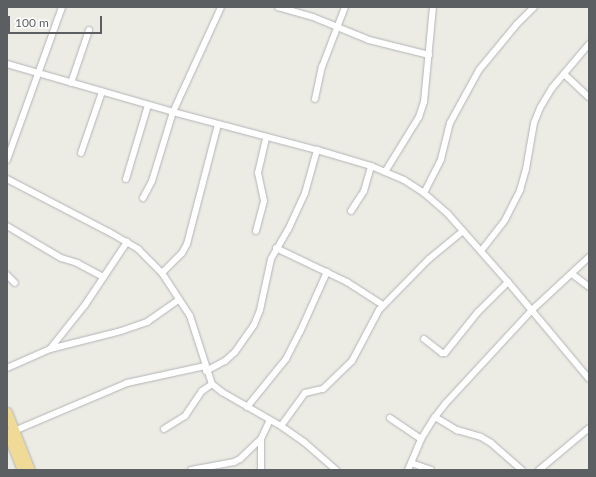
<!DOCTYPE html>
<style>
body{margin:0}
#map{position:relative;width:596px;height:477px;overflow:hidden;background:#ecebe4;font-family:Lato,sans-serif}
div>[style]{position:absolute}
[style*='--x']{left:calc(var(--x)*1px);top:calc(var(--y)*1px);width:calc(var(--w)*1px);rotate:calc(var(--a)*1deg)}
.roads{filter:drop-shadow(0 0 1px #b1b4b7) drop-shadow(0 0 1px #b1b4b7)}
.minor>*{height:6px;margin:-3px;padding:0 3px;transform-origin:3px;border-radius:3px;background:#fff}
.highway>*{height:9px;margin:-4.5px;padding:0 4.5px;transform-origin:4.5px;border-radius:4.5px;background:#efda98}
span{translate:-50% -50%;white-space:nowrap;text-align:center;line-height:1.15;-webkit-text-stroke:4px #fff;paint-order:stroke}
.frame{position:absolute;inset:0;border:8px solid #5c5f62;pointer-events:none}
.scale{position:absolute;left:8px;top:16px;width:94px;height:18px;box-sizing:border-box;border:2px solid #5c5f62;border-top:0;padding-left:5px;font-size:12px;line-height:14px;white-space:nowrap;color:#5c5f62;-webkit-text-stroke:3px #fff;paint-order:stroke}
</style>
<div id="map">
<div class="roads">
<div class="minor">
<div style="--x:278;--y:7;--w:36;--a:16"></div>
<div style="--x:313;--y:17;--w:61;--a:22.3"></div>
<div style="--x:369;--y:40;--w:62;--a:14"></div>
<div style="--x:7;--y:64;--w:173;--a:16.1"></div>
<div style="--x:173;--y:112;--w:149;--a:14.8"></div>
<div style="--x:317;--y:150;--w:56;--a:16.5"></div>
<div style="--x:371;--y:166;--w:36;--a:23"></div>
<div style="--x:404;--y:180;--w:24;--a:33"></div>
<div style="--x:424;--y:193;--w:32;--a:41"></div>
<div style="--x:448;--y:214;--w:91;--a:48.6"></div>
<div style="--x:508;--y:282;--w:126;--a:50.1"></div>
<div style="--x:564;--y:74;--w:34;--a:43"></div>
<div style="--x:71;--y:83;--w:56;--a:-71.2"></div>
<div style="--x:315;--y:99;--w:33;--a:-78"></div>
<div style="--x:322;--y:67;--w:64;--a:-69"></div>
<div style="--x:81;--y:153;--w:65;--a:-71"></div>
<div style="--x:7;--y:160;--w:163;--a:-70.2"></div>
<div style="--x:385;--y:172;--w:65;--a:-58.3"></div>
<div style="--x:419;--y:117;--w:16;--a:-72"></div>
<div style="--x:424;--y:102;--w:95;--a:-84.6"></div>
<div style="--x:7;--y:179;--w:115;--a:27.5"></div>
<div style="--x:109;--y:232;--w:34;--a:30"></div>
<div style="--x:138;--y:249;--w:34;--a:45"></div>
<div style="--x:162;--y:273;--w:51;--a:56.9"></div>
<div style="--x:190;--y:316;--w:71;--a:72.1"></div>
<div style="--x:212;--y:384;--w:13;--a:39"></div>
<div style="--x:222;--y:392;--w:68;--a:30"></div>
<div style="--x:281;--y:426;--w:28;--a:35"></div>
<div style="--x:304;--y:442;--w:43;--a:41.2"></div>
<div style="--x:126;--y:179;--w:77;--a:-73.4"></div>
<div style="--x:424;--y:193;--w:38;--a:-63"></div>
<div style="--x:441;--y:159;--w:37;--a:-76"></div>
<div style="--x:450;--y:123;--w:60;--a:-61.3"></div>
<div style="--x:479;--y:70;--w:60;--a:-50.4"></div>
<div style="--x:517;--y:24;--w:24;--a:-45"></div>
<div style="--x:143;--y:198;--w:19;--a:-62"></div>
<div style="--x:152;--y:181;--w:72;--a:-73.1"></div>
<div style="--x:173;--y:112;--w:115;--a:-65.4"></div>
<div style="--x:351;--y:211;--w:24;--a:-57"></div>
<div style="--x:364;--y:191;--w:26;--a:-74"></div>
<div style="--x:7;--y:226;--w:63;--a:30.7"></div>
<div style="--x:61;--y:258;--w:17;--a:17"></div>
<div style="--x:77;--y:263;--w:30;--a:28"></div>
<div style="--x:256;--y:231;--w:31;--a:-75"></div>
<div style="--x:264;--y:201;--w:29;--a:-102"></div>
<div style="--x:258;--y:173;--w:37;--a:-77"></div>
<div style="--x:276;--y:248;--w:79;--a:25.6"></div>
<div style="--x:347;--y:282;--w:43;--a:32.6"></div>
<div style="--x:481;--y:251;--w:39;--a:-52"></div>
<div style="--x:505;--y:220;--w:34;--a:-63"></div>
<div style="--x:520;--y:190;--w:22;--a:-74"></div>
<div style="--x:526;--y:169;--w:47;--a:-80.1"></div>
<div style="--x:534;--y:123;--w:16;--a:-68"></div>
<div style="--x:540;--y:108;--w:23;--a:-59"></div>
<div style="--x:552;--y:88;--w:57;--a:-49.9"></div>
<div style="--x:162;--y:273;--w:28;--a:-45"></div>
<div style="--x:182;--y:253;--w:10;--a:-61"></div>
<div style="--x:187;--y:244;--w:124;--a:-75.5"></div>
<div style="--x:572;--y:274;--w:21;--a:37"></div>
<div style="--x:7;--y:275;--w:11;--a:45"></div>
<div style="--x:424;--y:339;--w:23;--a:38"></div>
<div style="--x:442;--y:353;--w:3;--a:0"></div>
<div style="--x:445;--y:353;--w:53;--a:-51.2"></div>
<div style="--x:478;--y:312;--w:42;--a:-45"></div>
<div style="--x:50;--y:349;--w:56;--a:-51.5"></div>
<div style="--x:85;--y:305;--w:76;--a:-56.3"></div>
<div style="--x:7;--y:368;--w:47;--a:-23.8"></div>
<div style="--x:50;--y:349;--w:73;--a:-14.2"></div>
<div style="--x:121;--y:331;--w:28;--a:-19"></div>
<div style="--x:147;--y:322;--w:39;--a:-35"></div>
<div style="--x:206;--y:371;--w:21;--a:-28"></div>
<div style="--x:225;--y:361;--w:13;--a:-42"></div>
<div style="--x:235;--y:352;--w:33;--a:-55"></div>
<div style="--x:254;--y:325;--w:16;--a:-68"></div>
<div style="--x:260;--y:310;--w:52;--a:-77.8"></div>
<div style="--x:271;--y:259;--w:34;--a:-60"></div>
<div style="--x:288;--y:230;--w:41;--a:-65.3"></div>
<div style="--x:305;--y:193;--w:45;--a:-74.4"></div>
<div style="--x:247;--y:407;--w:62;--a:-50.9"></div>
<div style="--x:286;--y:359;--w:30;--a:-63"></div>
<div style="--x:300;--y:332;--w:66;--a:-65.8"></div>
<div style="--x:435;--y:417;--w:26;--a:31"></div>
<div style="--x:457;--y:430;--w:25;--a:16"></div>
<div style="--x:481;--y:437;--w:12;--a:31"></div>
<div style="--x:491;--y:443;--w:41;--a:41.1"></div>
<div style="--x:390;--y:418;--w:37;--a:34"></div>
<div style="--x:281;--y:426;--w:41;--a:-54"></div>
<div style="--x:305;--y:393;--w:18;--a:-13"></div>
<div style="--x:323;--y:389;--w:40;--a:-44"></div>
<div style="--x:352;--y:361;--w:58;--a:-62.1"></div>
<div style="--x:379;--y:310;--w:71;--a:-45.6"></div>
<div style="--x:429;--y:259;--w:44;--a:-39.5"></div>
<div style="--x:164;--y:429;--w:25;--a:-32"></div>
<div style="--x:185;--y:416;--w:30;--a:-56"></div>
<div style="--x:202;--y:391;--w:12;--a:-35"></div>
<div style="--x:14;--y:431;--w:123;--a:-23"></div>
<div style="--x:127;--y:383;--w:80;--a:-12.3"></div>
<div style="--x:261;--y:439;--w:31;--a:90"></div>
<div style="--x:411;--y:463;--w:21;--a:19"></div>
<div style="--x:191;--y:470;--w:44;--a:-10.5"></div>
<div style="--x:234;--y:462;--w:7;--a:-27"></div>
<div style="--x:240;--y:459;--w:29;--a:-44"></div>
<div style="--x:261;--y:439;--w:21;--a:-65"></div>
<div style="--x:408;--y:470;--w:34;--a:-67"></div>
<div style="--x:421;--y:439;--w:26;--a:-58"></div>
<div style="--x:435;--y:417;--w:16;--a:-52"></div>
<div style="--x:445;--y:404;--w:128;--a:-47.2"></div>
<div style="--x:532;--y:310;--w:78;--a:-42.9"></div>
<div style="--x:539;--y:470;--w:65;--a:-40"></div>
</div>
<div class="highway">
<div style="--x:7;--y:412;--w:62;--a:68.4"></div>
<div style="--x:7;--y:432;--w:41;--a:68.5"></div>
</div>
</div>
<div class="frame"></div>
<div class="scale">100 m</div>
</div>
